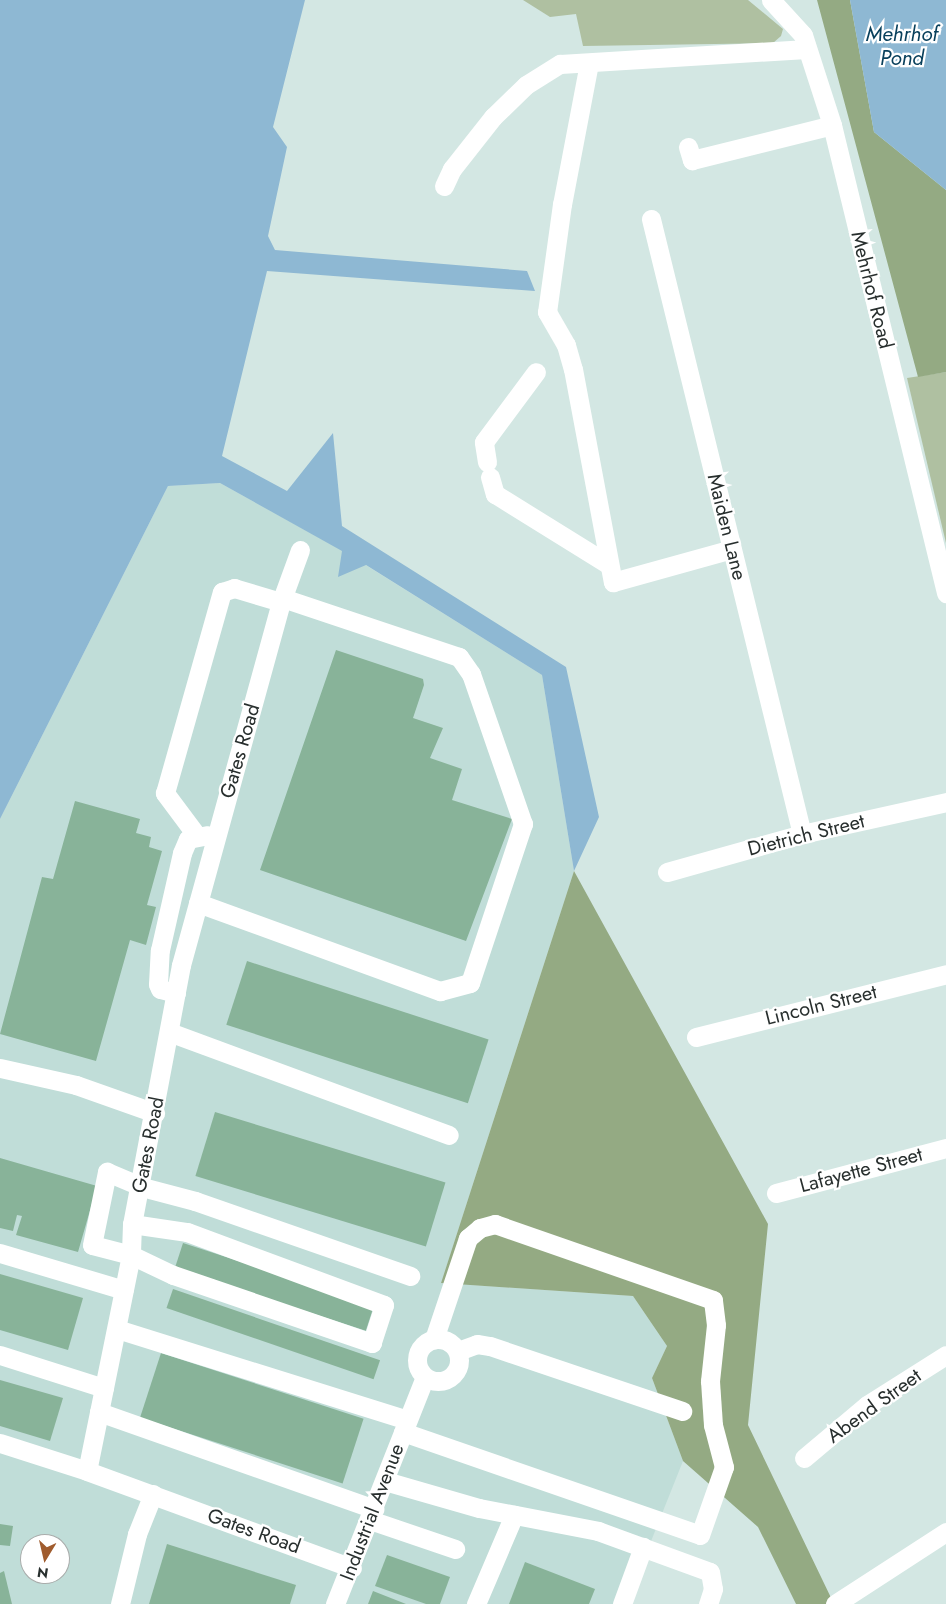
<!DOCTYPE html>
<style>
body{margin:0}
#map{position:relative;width:946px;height:1604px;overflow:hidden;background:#d3e7e3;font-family:Jost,sans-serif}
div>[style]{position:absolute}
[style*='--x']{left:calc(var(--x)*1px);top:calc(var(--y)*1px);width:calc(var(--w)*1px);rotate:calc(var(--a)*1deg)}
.built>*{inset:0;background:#c0ddd8}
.green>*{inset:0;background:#afc0a1}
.forest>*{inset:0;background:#94aa83}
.water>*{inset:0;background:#8eb8d3}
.building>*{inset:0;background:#88b399;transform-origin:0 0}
.minor>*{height:19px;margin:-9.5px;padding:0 9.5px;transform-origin:9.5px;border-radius:9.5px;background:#fff}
.minor>.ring{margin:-9.5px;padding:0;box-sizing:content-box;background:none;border:19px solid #fff;border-radius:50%}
span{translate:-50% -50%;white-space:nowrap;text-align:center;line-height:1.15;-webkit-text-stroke:4.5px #fff;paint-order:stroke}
.street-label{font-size:20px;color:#282f2e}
.water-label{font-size:21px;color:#09405c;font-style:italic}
.north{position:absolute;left:20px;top:1534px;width:50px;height:50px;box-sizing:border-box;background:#fff;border:1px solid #a9acab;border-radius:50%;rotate:189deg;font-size:14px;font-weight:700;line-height:20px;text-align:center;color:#282f2e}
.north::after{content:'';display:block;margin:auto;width:18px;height:22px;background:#a05c2e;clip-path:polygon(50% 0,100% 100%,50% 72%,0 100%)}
</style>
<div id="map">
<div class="built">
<div style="clip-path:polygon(evenodd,220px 483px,343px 551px,542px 675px,574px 871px,441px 1283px,633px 1296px,667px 1346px,652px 1378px,683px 1461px,626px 1604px,0 1604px,0 819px,168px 486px,220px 483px,30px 1544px,60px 1544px,60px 1574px,30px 1574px,30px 1544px)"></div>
</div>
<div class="green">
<div style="clip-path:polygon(523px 0,748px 0,783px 29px,781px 36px,773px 43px,583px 46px,576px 14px,550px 17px)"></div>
<div style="clip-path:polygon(946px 372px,946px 543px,907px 378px)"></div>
</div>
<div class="forest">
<div style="clip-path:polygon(817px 0,850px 0,874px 132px,946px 190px,946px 372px,918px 377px)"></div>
<div style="clip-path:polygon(574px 871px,768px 1224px,748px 1425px,834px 1604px,796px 1604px,758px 1527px,683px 1461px,652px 1378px,667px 1346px,633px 1296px,441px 1283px)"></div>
</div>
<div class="water">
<div style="clip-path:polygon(0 0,305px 0,273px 127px,287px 147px,268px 236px,275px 250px,527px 271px,535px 291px,267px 271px,222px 456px,287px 491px,333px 433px,342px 526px,566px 667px,599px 817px,574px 871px,542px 675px,366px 565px,338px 577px,342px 551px,220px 483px,168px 486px,0 819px)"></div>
<div style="clip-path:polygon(850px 0,946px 0,946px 190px,874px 132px)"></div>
</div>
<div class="building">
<div style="clip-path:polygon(336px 650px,423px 679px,424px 685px,413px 718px,443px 728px,430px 758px,462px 769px,452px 800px,512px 819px,466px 941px,260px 870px)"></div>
<div style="clip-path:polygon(75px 801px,140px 819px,136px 833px,151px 837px,149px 847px,162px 851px,147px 905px,156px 907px,146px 945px,130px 940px,96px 1061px,0 1034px,42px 877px,53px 879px)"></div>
<div style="left:247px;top:961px;width:254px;height:67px;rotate:18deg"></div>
<div style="left:215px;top:1112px;width:241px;height:67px;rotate:17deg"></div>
<div style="clip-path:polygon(0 1158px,97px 1186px,78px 1252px,16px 1235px,22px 1216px,17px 1215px,13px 1231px,0 1228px)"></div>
<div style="left:183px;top:1243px;width:201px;height:27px;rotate:18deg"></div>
<div style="clip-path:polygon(0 1274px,83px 1298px,68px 1350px,0 1330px)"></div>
<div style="left:173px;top:1289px;width:219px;height:20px;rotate:19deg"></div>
<div style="left:161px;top:1353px;width:213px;height:68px;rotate:18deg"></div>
<div style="clip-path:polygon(0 1380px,63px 1398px,50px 1441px,0 1426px)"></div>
<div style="clip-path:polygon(0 1524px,13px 1526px,10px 1546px,0 1545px)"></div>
<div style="clip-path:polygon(167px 1544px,296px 1585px,290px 1604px,149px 1604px)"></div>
<div style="clip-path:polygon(387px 1555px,450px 1577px,440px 1604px,426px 1604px,375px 1586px)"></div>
<div style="clip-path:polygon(525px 1562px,595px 1589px,589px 1604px,509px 1604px)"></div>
<div style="clip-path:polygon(4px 1571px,12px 1604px,0 1604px,0 1573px)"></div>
<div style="clip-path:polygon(373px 1591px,406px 1604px,368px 1604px)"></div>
</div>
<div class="minor">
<div style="--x:771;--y:0;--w:47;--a:47.6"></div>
<div style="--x:803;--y:35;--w:95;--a:72.1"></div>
<div style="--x:832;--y:125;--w:482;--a:76.3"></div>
<div style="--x:589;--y:63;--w:144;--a:100.8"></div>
<div style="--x:562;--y:204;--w:109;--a:97.9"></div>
<div style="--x:547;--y:312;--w:38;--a:60"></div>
<div style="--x:566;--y:345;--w:25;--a:74"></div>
<div style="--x:573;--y:369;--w:217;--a:79.4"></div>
<div style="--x:613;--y:582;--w:123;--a:-15.5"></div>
<div style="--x:688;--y:147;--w:14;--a:73"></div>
<div style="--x:692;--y:160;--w:144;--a:-14"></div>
<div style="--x:444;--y:186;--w:19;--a:-65"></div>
<div style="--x:452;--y:169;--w:66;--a:-51.7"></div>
<div style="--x:493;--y:117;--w:46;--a:-44.1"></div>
<div style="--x:526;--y:85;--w:40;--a:-32"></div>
<div style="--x:560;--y:64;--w:247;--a:-3.5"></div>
<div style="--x:651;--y:219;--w:633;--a:76.21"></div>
<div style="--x:487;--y:462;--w:20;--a:-99"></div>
<div style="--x:484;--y:442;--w:87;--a:-53.4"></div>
<div style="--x:490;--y:477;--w:18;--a:74"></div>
<div style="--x:495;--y:494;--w:133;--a:31.8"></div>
<div style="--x:300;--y:550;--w:55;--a:110.1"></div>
<div style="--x:281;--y:602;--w:377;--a:105.4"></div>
<div style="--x:181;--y:965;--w:264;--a:100.7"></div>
<div style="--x:132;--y:1224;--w:31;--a:92"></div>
<div style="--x:131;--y:1255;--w:220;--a:101.5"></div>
<div style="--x:87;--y:1471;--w:282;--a:20.1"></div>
<div style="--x:197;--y:836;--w:54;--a:-126.7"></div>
<div style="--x:165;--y:793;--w:209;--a:-74.2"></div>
<div style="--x:222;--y:592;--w:13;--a:-18"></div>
<div style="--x:234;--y:588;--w:49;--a:16.6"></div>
<div style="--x:667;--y:872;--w:140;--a:-15.7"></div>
<div style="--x:802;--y:834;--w:148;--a:-12.5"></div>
<div style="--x:198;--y:903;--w:258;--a:20"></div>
<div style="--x:440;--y:991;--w:31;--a:-15"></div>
<div style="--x:470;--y:983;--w:168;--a:-71.6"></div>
<div style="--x:523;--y:824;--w:159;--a:-109.1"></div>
<div style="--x:471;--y:674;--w:21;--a:-125"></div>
<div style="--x:459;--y:657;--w:186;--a:-161.5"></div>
<div style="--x:176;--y:993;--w:16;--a:-166"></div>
<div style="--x:160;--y:989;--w:5;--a:-112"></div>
<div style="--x:158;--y:984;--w:34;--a:-87"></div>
<div style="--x:160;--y:950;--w:99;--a:-77.2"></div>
<div style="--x:182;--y:853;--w:15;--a:-67"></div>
<div style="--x:188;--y:839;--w:20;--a:-11"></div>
<div style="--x:169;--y:1032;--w:298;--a:20.2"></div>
<div style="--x:696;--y:1037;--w:258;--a:-14.1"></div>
<div style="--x:0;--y:1068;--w:78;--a:12.6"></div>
<div style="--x:76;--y:1085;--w:84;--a:19.5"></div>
<div style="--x:776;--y:1193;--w:176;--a:-14.8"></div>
<div style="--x:132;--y:1224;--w:56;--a:8.3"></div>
<div style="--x:187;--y:1232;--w:210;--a:20.3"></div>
<div style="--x:384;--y:1305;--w:40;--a:108"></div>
<div style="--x:372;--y:1343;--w:210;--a:-161.1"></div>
<div style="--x:173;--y:1275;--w:47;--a:-154.5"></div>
<div style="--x:131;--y:1255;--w:40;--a:-165.6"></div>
<div style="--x:92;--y:1245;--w:75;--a:-78.4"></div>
<div style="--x:107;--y:1172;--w:38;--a:23"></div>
<div style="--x:142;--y:1187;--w:55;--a:14.8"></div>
<div style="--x:195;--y:1201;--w:228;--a:19.2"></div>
<div style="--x:0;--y:1253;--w:129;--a:16.6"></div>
<div style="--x:117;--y:1329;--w:304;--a:17.4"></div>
<div class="ring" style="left:417px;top:1339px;width:23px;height:23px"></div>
<div style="--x:458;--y:1351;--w:20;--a:-20"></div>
<div style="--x:477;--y:1344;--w:13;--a:9"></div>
<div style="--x:490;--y:1346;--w:203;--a:18.7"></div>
<div style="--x:0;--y:1355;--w:109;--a:17.6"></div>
<div style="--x:99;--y:1412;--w:292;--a:19.4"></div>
<div style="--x:403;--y:1432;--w:314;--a:19.1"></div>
<div style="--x:700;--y:1535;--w:72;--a:-70.6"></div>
<div style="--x:724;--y:1467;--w:43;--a:-104.7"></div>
<div style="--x:713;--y:1425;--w:44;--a:-93.9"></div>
<div style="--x:710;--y:1381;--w:56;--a:-83.9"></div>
<div style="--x:716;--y:1325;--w:25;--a:-97"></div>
<div style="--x:713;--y:1300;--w:231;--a:-160.8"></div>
<div style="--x:495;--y:1224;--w:16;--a:165"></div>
<div style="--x:480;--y:1228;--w:16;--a:140"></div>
<div style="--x:468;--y:1238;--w:107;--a:108.6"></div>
<div style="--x:0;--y:1443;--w:91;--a:17.8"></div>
<div style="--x:804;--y:1458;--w:82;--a:-40.1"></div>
<div style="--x:867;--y:1405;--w:93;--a:-32.3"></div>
<div style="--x:385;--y:1481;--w:98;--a:16"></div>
<div style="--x:479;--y:1508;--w:121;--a:10.9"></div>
<div style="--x:598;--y:1531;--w:119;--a:20.1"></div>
<div style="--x:710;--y:1572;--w:17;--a:80"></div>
<div style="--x:713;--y:1589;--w:16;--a:108"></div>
<div style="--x:370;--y:1520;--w:90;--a:18.8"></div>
<div style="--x:120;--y:1604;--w:72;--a:-76.3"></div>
<div style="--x:137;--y:1534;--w:43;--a:-68.2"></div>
<div style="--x:335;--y:1604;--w:244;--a:-68.4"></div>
<div style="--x:476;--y:1604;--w:97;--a:-66.9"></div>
<div style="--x:622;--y:1604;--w:61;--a:-69.8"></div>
<div style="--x:835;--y:1604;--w:132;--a:-33"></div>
</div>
<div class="street-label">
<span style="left:872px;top:290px;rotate:76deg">Mehrhof Road</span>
<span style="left:727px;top:527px;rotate:76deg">Maiden Lane</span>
<span style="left:240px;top:751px;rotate:-74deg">Gates Road</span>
<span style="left:806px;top:835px;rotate:-14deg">Dietrich Street</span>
<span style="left:821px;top:1005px;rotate:-14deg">Lincoln Street</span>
<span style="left:148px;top:1145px;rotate:-79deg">Gates Road</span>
<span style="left:861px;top:1170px;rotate:-15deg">Lafayette Street</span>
<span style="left:874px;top:1406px;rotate:-36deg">Abend Street</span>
<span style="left:372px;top:1512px;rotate:-69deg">Industrial Avenue</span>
<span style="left:254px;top:1531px;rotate:20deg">Gates Road</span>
</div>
<div class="water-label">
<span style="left:902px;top:46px">Mehrhof<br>Pond</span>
</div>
<div class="north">N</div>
</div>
